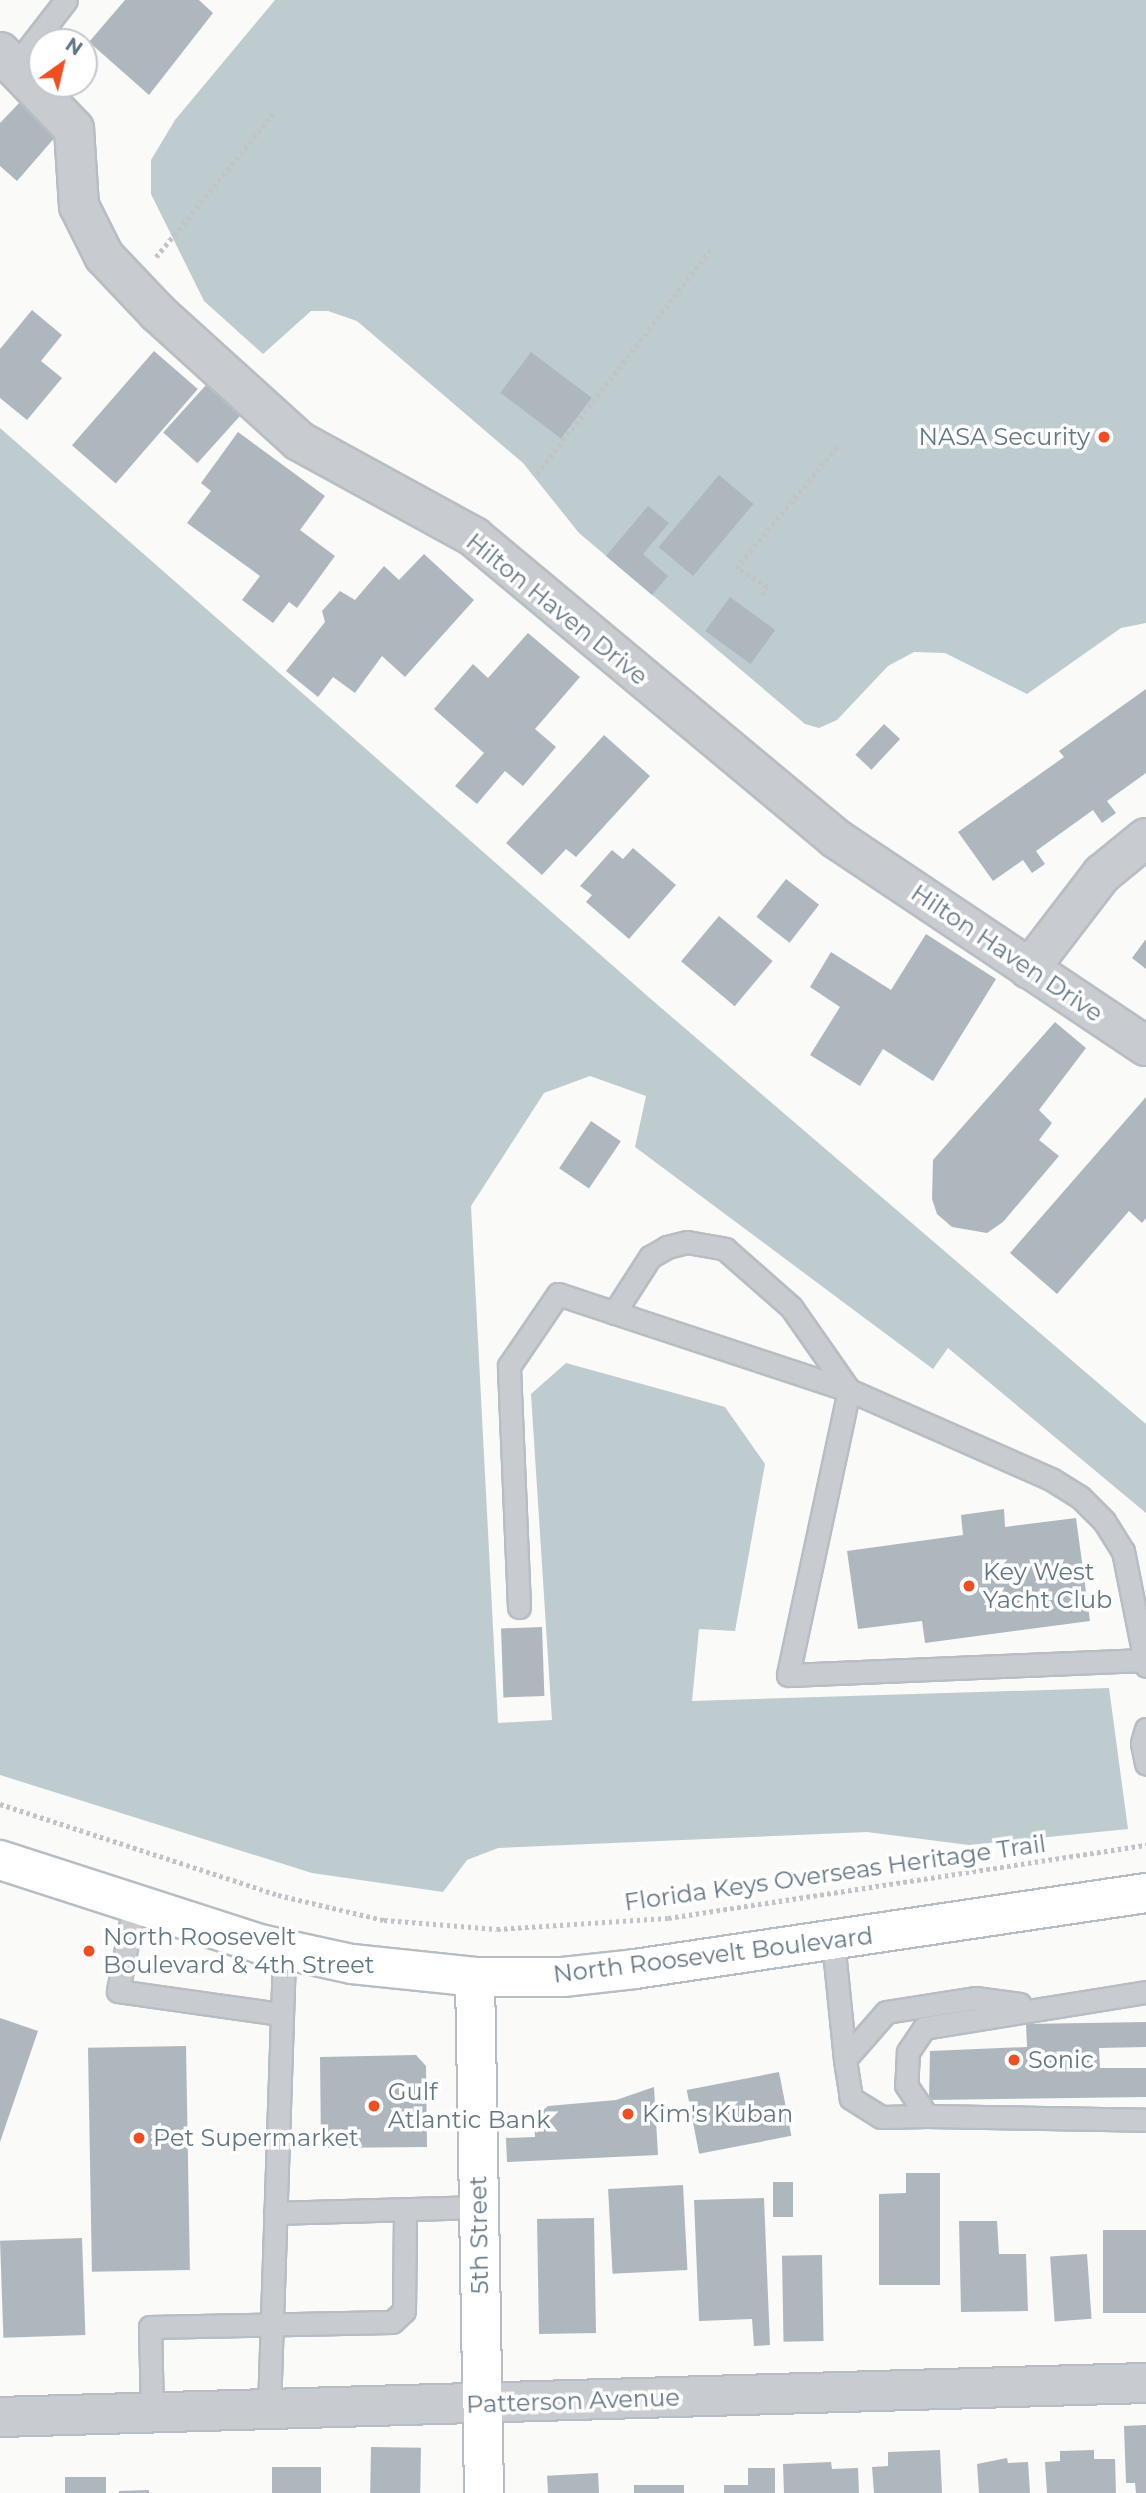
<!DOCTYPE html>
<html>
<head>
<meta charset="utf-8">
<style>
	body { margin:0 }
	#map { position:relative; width:1146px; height:2493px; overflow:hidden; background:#fafaf8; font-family:Montserrat,sans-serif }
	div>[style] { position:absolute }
	.water>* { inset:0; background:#becbcf }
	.building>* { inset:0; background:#aeb7bd; transform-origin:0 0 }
	.path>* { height:4.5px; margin-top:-2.25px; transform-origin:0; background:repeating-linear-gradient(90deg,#c1c4c6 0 3.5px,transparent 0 7px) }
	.roads { filter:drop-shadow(2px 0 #b7bec3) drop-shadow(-2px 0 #b7bec3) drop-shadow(0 2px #b7bec3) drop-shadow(0 -2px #b7bec3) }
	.lane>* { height:21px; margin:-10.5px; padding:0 10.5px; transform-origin:10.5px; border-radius:10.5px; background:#c8ccd0 }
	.street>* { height:38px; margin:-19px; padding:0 19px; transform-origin:19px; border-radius:19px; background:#c8ccd0 }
	.secondary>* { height:38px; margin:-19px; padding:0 19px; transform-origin:19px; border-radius:19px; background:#fff }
	.primary>* { height:38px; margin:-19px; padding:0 19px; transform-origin:19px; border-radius:19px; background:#fff }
	.dots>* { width:19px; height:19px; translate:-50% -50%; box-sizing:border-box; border:4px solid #fff; border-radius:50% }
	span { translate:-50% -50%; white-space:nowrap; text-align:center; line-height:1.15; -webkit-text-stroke:7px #fff; paint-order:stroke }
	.poi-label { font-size:24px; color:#637785 }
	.right { translate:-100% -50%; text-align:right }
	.left { translate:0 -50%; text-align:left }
	.street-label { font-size:24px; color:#637785 }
	.north { position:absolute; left:28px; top:28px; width:70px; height:70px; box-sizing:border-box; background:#fff; border:2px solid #c1c9ce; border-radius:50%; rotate:34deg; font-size:19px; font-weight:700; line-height:28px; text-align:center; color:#637785 }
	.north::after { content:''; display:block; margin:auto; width:24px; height:32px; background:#f04d21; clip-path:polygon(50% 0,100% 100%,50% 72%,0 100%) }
</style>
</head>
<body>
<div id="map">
	<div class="water">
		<div style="clip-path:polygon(275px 0,1146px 0,1146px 623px,1121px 628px,1027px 694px,945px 653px,914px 652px,888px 666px,837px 720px,819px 728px,805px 724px,579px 533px,523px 463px,357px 321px,328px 311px,311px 311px,263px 354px,204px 301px,151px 194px,151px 160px,175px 120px)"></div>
		<div style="clip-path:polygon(0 428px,652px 1000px,1146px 1424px,1146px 1513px,948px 1348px,933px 1369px,635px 1147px,646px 1096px,590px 1076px,544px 1093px,471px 1206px,498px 1723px,552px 1720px,531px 1394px,566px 1363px,725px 1407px,765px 1464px,735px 1631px,699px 1629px,692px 1701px,1109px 1688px,1128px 1829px,969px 1845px,867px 1832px,498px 1848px,467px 1860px,443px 1892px,312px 1873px,0 1775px)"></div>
	</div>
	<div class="building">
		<div style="clip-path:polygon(125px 0,199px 0,213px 13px,149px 95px,89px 42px)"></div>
		<div style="clip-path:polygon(21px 101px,57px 135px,17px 181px,0 166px,0 123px)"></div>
		<div style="clip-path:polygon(32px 310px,62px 335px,41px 361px,62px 378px,27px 420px,0 398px,0 349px)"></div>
		<div style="left:154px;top:351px;width:58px;height:125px;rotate:41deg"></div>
		<div style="left:531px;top:352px;width:76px;height:51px;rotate:37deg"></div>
		<div style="left:206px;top:385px;width:46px;height:64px;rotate:42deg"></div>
		<div style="clip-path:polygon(238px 432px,325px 496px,300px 530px,335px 556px,297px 608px,289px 602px,273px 623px,242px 600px,260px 576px,187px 523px,211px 491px,201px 483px)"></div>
		<div style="left:719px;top:475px;width:45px;height:94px;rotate:40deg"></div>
		<div style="clip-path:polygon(648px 506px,669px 523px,643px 554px,668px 576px,652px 595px,606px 556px)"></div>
		<div style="clip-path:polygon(424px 554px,474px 600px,405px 677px,382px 656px,355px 693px,333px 677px,318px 697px,286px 671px,325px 622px,322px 611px,340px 591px,355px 600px,384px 566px,399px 580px)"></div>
		<div style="left:730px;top:597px;width:56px;height:42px;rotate:36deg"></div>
		<div style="clip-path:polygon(528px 633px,580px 677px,535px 729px,556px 747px,523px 786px,505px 771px,477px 804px,455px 786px,484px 753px,434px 709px,473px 664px,488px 678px)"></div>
		<div style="clip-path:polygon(1146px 689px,1146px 773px,1107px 801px,1116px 813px,1102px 823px,1093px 810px,1036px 851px,1045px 864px,1032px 873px,1023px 860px,993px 881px,958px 832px,1064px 757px,1059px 751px)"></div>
		<div style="left:884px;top:724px;width:22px;height:42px;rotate:43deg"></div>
		<div style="clip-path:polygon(604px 735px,650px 776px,576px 857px,566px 849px,542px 875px,506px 843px)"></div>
		<div style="clip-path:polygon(633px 848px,676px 885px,629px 939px,586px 902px,592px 895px,580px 886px,612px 850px,623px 859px)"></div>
		<div style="left:786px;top:879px;width:42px;height:48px;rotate:38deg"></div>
		<div style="left:719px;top:916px;width:70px;height:59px;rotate:40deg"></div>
		<div style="clip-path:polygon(926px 934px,996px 979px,933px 1081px,883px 1049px,860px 1086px,810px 1055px,840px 1007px,810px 987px,831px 952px,891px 990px)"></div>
		<div style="clip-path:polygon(1146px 939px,1146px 969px,1132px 958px)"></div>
		<div style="clip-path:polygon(1055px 1022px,1086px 1048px,1039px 1110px,1052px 1123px,1039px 1140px,1059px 1156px,1003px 1222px,987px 1233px,952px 1227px,937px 1214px,932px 1199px,933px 1160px)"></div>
		<div style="clip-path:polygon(1146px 1097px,1146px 1218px,1142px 1223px,1129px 1211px,1057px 1294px,1010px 1253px)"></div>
		<div style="left:591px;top:1121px;width:36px;height:57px;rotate:34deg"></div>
		<div style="clip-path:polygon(1004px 1509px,1005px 1527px,1076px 1518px,1090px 1621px,925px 1643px,922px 1621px,858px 1629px,847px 1551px,963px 1535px,961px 1515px)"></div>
		<div style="left:542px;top:1627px;width:69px;height:41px;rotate:88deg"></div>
		<div style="clip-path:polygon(0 2018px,38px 2031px,0 2142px)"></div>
		<div style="clip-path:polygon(1146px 2022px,1146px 2047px,1099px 2048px,1100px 2068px,1146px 2068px,1146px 2097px,929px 2100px,930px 2051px,1027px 2047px,1026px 2024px)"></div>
		<div style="left:186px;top:2046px;width:224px;height:98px;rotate:89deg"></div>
		<div style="clip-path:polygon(416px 2055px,426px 2066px,427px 2147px,321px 2148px,320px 2057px)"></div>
		<div style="left:779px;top:2072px;width:65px;height:94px;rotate:79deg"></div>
		<div style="clip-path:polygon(654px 2087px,658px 2155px,507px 2162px,506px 2138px,535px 2137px,534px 2118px,548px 2106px,616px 2100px)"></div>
		<div style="clip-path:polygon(906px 2173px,940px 2173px,940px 2285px,879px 2285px,879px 2194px,906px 2193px)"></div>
		<div style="left:773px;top:2182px;width:20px;height:35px"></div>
		<div style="left:683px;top:2185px;width:85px;height:75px;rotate:87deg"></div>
		<div style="clip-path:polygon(764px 2198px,770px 2345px,754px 2346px,752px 2319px,699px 2321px,694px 2200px)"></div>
		<div style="left:594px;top:2218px;width:115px;height:57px;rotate:89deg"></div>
		<div style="clip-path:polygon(959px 2221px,997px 2221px,999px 2254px,1026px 2254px,1028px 2311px,961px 2312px)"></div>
		<div style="left:1146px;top:2230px;width:83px;height:43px;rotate:90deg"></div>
		<div style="left:82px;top:2238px;width:97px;height:82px;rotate:88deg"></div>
		<div style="left:1087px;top:2254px;width:65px;height:37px;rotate:86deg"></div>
		<div style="left:822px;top:2255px;width:86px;height:40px;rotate:89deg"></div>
		<div style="clip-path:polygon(1146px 2425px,1146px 2493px,1136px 2493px,1135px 2483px,1126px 2483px,1124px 2426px)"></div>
		<div style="left:371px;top:2447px;width:50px;height:46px;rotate:1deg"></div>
		<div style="clip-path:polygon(940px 2450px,942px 2493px,874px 2493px,872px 2467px,888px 2466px,888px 2452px)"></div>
		<div style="clip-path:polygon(1094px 2450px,1094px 2459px,1115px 2459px,1116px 2493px,1047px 2493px,1045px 2462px,1060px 2461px,1060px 2451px)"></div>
		<div style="clip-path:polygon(1007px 2458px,1008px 2463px,1028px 2462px,1030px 2493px,979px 2493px,977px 2464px)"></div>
		<div style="clip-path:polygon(831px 2462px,832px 2469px,858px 2468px,859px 2493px,784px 2493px,783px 2464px)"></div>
		<div style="left:321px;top:2467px;width:26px;height:49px;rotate:90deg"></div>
		<div style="clip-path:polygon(748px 2468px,775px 2468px,775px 2493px,724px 2493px,724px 2485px,748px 2485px)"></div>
		<div style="left:598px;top:2473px;width:20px;height:51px;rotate:87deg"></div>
		<div style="left:65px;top:2477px;width:41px;height:16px"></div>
		<div style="left:684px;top:2485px;width:8px;height:50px;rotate:90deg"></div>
		<div style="clip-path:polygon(149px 2490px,149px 2493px,119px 2493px,119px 2491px)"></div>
	</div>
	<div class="path">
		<div style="left:156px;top:257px;width:185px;rotate:-50.7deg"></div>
		<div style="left:537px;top:474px;width:283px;rotate:-52.3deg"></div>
		<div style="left:762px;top:595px;width:9px;rotate:-58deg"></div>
		<div style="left:767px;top:587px;width:36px;rotate:-148deg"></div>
		<div style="left:736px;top:568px;width:158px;rotate:-50.1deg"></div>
		<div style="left:0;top:1804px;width:293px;rotate:18.1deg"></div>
		<div style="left:278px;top:1895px;width:109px;rotate:13.3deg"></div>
		<div style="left:384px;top:1920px;width:113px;rotate:4.6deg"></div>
		<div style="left:497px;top:1929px;width:171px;rotate:-3.7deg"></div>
		<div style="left:668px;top:1918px;width:484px;rotate:-8.7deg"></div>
	</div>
	<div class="roads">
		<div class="lane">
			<div style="left:15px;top:66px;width:83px;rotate:-52.3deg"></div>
			<div style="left:614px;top:1313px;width:67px;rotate:-57.3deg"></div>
			<div style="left:650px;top:1257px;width:20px;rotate:-30deg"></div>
			<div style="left:667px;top:1247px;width:21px;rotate:-14deg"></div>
			<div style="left:687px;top:1242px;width:39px;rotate:10deg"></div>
			<div style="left:725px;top:1249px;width:88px;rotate:41.3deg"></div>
			<div style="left:791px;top:1307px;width:101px;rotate:55.1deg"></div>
			<div style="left:849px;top:1390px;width:291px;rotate:102.1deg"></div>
			<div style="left:788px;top:1675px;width:357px;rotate:-2.4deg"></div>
			<div style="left:519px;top:1607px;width:241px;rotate:-92.4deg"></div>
			<div style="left:509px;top:1366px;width:87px;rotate:-55.8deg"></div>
			<div style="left:558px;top:1294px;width:306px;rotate:18.3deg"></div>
			<div style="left:849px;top:1390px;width:221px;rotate:23.8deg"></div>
			<div style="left:1051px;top:1479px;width:34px;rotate:32deg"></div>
			<div style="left:1080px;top:1497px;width:34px;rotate:45deg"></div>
			<div style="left:1104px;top:1521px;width:36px;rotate:58deg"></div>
			<div style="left:1123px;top:1551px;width:117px;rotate:78.7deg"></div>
			<div style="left:1146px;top:1729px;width:15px;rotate:106deg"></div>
			<div style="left:1142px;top:1743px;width:21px;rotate:79deg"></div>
			<div style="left:134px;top:1905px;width:87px;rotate:100.5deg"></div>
			<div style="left:118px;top:1991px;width:163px;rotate:8.1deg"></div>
			<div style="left:833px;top:1941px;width:119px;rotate:84.2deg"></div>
			<div style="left:1146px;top:1992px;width:225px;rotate:170.8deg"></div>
			<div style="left:924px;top:2028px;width:29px;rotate:124deg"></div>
			<div style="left:908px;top:2052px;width:33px;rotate:93deg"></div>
			<div style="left:906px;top:2085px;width:37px;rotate:56deg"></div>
			<div style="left:927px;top:2116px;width:219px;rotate:1deg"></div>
			<div style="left:927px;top:2116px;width:46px;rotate:178.8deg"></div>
			<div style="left:881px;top:2117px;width:36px;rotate:-148deg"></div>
			<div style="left:851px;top:2098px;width:39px;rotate:-99deg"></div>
			<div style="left:845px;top:2059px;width:62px;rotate:-48.9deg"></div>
			<div style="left:886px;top:2012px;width:90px;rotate:-8.9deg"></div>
			<div style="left:975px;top:1998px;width:45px;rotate:7.6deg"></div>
			<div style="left:275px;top:2213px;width:204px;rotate:-1.7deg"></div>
			<div style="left:269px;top:2409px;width:460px;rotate:-88.1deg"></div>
			<div style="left:152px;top:2413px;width:86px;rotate:-91.3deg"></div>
			<div style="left:150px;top:2327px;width:242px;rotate:-1.2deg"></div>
			<div style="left:392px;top:2322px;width:16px;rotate:-43deg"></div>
			<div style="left:404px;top:2311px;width:102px;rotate:-89.4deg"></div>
		</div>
		<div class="street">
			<div style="left:0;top:52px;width:107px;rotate:46.1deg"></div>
			<div style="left:74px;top:129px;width:77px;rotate:86.3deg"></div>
			<div style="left:79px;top:206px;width:56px;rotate:63.4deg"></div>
			<div style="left:104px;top:256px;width:79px;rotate:46.5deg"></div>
			<div style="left:158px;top:313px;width:190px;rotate:42.2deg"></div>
			<div style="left:299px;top:441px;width:200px;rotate:28.7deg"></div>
			<div style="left:474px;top:537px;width:470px;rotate:39.8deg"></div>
			<div style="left:835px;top:838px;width:374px;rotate:33.8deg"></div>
			<div style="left:1029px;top:969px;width:120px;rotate:-52.5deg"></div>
			<div style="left:1102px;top:874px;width:57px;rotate:-39.3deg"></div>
			<div style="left:0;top:2417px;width:1147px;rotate:-1.7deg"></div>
		</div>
		<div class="secondary">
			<div style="left:475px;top:1977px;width:516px;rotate:89deg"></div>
		</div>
		<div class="primary">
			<div style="left:0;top:1860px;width:273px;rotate:17.9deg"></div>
			<div style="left:260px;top:1944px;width:94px;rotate:12.3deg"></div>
			<div style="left:352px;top:1964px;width:124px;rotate:6deg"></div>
			<div style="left:475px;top:1977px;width:88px"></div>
			<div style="left:563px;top:1977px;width:72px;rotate:-6.3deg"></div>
			<div style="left:635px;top:1969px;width:517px;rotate:-8.46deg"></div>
		</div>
	</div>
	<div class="dots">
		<div style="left:1104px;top:437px;background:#f04d21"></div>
		<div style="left:969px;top:1586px;background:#f04d21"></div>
		<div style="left:89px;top:1951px;background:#f04d21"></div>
		<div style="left:1014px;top:2060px;background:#f04d21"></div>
		<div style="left:374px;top:2106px;background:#f04d21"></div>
		<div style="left:628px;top:2114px;background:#f04d21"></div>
		<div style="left:139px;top:2138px;background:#f04d21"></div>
	</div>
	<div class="poi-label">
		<span class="right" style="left:1090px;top:437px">NASA Security</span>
		<span class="left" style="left:983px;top:1586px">Key West<br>Yacht Club</span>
		<span class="left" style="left:103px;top:1951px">North Roosevelt<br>Boulevard &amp; 4th Street</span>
		<span class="left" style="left:1028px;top:2060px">Sonic</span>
		<span class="left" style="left:388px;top:2106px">Gulf<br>Atlantic Bank</span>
		<span class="left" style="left:642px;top:2114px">Kim's Kuban</span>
		<span class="left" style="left:153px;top:2138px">Pet Supermarket</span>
	</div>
	<div class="street-label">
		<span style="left:557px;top:609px;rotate:39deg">Hilton Haven Drive</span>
		<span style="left:1007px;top:953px;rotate:34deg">Hilton Haven Drive</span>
		<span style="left:835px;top:1873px;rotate:-8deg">Florida Keys Overseas Heritage Trail</span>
		<span style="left:713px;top:1955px;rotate:-7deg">North Roosevelt Boulevard</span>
		<span style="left:479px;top:2235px;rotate:-91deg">5th Street</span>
		<span style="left:573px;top:2401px;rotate:-2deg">Patterson Avenue</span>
	</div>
	<div class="north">N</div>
</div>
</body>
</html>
